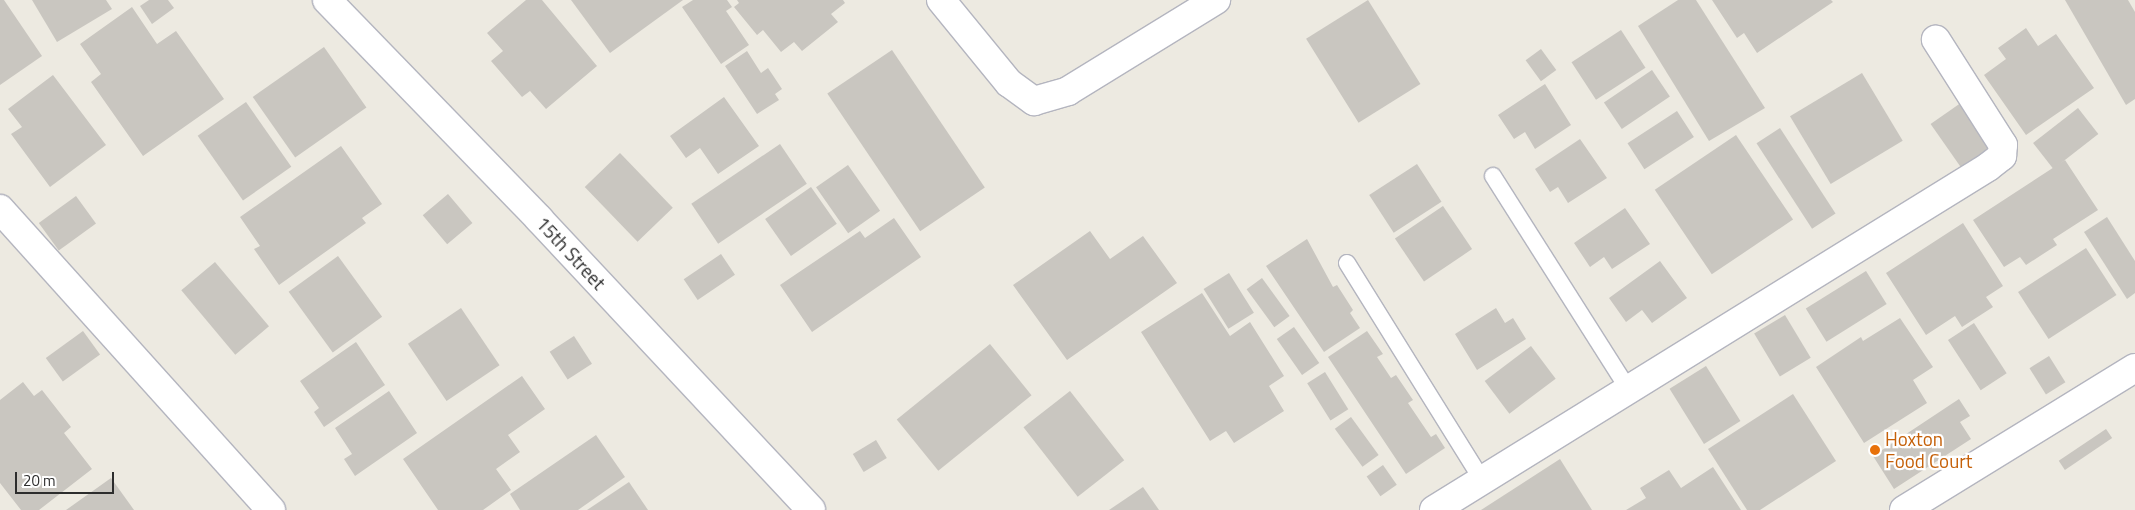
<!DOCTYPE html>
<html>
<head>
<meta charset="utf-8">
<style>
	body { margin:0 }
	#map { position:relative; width:2135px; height:510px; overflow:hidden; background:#edeae1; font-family:"Titillium Web",sans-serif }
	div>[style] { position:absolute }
	.building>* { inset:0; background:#c9c6c0; transform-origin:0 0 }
	.roads { filter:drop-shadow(1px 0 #b4b5bf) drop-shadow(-1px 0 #b4b5bf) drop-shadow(0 1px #b4b5bf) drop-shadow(0 -1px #b4b5bf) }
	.lane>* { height:16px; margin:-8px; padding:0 8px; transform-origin:8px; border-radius:8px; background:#fff }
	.street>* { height:28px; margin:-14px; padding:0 14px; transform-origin:14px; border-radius:14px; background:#fff }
	.dots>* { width:14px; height:14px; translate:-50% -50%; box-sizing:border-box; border:2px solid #fff; border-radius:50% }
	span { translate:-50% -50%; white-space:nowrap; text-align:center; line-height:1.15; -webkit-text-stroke:4.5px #fff; paint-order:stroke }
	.street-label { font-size:19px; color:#2d2d2d }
	.food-label { font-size:19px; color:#c56008 }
	.left { translate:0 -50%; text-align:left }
	.scale { position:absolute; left:15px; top:472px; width:99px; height:22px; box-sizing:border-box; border:2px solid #2d2d2d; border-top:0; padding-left:6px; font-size:15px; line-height:18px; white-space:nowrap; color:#2d2d2d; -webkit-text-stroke:4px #fff; paint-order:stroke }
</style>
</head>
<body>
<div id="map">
	<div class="building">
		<div style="clip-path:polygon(0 0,4px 0,42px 56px,0 85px)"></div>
		<div style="clip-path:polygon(32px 0,106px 0,112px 9px,57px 42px)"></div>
		<div style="clip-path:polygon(149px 0,168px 0,174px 8px,152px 24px,140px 6px)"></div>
		<div style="clip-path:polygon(526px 0,542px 0,597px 66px,546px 109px,530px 91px,522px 97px,491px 61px,503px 51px,487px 33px)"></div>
		<div style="clip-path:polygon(571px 0,683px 0,610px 53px)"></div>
		<div style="clip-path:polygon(693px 0,727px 0,732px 7px,726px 11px,749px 45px,721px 64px,682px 7px)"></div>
		<div style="clip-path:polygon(737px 0,843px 0,845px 3px,831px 14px,838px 22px,802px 51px,794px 42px,781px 52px,763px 30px,757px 35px,734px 7px,739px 3px)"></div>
		<div style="left:1368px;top:0;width:99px;height:73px;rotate:58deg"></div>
		<div style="clip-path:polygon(1678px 0,1696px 0,1765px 108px,1709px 141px,1638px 26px)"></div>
		<div style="clip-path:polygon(1712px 0,1831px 0,1833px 2px,1757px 53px,1744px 33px,1737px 38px)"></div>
		<div style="clip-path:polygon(2065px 0,2128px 0,2135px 12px,2135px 99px,2126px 105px)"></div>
		<div style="clip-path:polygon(132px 7px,157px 44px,176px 31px,224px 99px,143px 156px,91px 82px,101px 74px,80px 44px)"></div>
		<div style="clip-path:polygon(2026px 28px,2038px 46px,2056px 34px,2094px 88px,2026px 135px,1984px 75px,2006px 59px,1998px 48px)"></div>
		<div style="left:1621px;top:30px;width:45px;height:59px;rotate:57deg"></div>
		<div style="left:324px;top:47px;width:74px;height:87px;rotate:55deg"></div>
		<div style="left:1541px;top:49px;width:26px;height:19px;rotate:54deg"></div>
		<div style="left:892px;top:50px;width:166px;height:78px;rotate:56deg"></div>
		<div style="clip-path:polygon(747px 51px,761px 73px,768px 68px,782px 89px,775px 94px,779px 100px,757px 114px,725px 66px)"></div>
		<div style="left:1652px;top:70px;width:32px;height:58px;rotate:56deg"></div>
		<div style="left:1862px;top:73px;width:79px;height:84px;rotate:59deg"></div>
		<div style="clip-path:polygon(53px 75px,106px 145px,50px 187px,11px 134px,22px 127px,8px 109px)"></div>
		<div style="clip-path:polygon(1545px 84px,1571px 125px,1535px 149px,1525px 132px,1514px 139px,1498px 115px)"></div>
		<div style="clip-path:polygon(724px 97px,759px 146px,718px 174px,700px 148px,686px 158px,670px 136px)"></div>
		<div style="left:1965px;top:100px;width:58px;height:42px;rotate:55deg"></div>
		<div style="left:246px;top:102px;width:79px;height:59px;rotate:55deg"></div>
		<div style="left:2078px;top:108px;width:33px;height:57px;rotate:52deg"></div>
		<div style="left:1677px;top:111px;width:31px;height:59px;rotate:57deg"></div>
		<div style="left:1780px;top:128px;width:102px;height:28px;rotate:57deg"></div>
		<div style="left:1736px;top:135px;width:102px;height:98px;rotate:56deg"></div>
		<div style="clip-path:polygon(1580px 139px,1607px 178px,1568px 203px,1558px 187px,1550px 192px,1535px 169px)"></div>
		<div style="left:780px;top:144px;width:48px;height:107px;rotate:56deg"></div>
		<div style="clip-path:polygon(341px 146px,382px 204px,362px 218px,366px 223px,279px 285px,254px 249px,260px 246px,240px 217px)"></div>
		<div style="left:620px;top:153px;width:76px;height:49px;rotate:46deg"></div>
		<div style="clip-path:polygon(2065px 160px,2098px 210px,2053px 239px,2057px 245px,2026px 265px,2020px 257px,2004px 267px,1973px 220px)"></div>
		<div style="left:1417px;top:164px;width:45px;height:57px;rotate:57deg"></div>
		<div style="left:848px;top:165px;width:56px;height:39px;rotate:55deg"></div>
		<div style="left:811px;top:187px;width:45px;height:56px;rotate:55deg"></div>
		<div style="left:448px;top:194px;width:38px;height:33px;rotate:50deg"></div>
		<div style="left:76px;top:196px;width:34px;height:46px;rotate:54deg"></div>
		<div style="left:1443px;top:206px;width:52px;height:58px;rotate:56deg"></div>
		<div style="clip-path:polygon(1625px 208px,1650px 244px,1612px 269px,1604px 257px,1590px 267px,1574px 243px)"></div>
		<div style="clip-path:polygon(2107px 217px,2135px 261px,2135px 293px,2127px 299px,2084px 232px)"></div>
		<div style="clip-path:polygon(894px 218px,921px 257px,812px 332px,780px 285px,860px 231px,865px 238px)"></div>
		<div style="clip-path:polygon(1963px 223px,2003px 286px,1986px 297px,1993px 307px,1962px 327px,1955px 316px,1926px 335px,1886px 273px)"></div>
		<div style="clip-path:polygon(1090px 231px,1110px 259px,1143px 236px,1177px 283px,1067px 360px,1013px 285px)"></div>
		<div style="clip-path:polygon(1307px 239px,1333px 287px,1337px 285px,1353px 310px,1350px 313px,1360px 328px,1324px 352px,1266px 266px)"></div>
		<div style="left:2086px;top:248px;width:56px;height:81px;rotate:57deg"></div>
		<div style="left:721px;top:254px;width:25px;height:45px;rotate:56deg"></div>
		<div style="left:338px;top:256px;width:75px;height:61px;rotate:54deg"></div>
		<div style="clip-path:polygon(1660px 261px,1687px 298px,1652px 323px,1642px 310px,1626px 322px,1609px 298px)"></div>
		<div style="left:215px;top:262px;width:84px;height:44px;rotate:50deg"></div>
		<div style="left:1866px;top:271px;width:39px;height:71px;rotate:58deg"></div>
		<div style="left:1229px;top:273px;width:47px;height:30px;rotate:58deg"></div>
		<div style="left:1262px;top:278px;width:47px;height:19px;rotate:54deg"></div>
		<div style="clip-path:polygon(1202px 293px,1230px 336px,1250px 322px,1284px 376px,1269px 386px,1284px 411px,1234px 443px,1226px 431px,1210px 441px,1141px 332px)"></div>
		<div style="left:461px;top:308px;width:69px;height:64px;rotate:56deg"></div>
		<div style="clip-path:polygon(1496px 308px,1505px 323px,1513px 318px,1526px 339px,1477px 370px,1455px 334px)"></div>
		<div style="left:1785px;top:315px;width:50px;height:36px;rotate:59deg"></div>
		<div style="clip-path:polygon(1900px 318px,1933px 367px,1913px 380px,1927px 403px,1864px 443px,1816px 367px,1861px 337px,1863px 341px)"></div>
		<div style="left:1974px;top:323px;width:60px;height:31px;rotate:57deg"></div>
		<div style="left:1294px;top:327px;width:44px;height:21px;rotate:55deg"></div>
		<div style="left:83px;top:331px;width:29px;height:46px;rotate:54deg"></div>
		<div style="clip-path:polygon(1367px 331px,1383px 354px,1377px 357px,1391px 378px,1396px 375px,1413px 400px,1408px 403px,1431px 437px,1436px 434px,1445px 448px,1406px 474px,1328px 357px)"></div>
		<div style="left:574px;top:336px;width:33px;height:29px;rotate:57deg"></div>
		<div style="clip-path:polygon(356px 342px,385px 385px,324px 427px,314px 412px,319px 408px,300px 381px)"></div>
		<div style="left:990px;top:344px;width:66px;height:120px;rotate:51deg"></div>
		<div style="left:1531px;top:346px;width:41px;height:58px;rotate:53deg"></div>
		<div style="left:2049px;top:356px;width:31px;height:23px;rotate:58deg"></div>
		<div style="left:1706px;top:366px;width:65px;height:43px;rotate:58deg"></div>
		<div style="left:1325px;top:372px;width:44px;height:21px;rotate:58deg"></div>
		<div style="clip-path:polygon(522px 376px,545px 409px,508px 435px,520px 452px,496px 469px,511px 490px,483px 510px,438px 510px,403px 459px)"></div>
		<div style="clip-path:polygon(23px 382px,34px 396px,42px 390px,71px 427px,64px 433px,92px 469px,39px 510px,21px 510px,0 483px,0 400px)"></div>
		<div style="clip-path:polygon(389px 391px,417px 433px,355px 476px,344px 459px,352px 454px,335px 428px)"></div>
		<div style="left:1070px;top:391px;width:88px;height:59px;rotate:52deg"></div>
		<div style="clip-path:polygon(1793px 394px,1836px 461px,1760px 510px,1747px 510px,1708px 449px)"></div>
		<div style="clip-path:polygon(1959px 399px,1970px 416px,1960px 422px,1971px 439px,1894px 489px,1873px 456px)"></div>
		<div style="left:1351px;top:417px;width:47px;height:20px;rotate:54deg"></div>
		<div style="left:2106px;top:429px;width:11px;height:57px;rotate:56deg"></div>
		<div style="clip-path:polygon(596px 435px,625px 477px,578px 510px,520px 510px,510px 494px)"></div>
		<div style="left:876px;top:440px;width:21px;height:27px;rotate:59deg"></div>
		<div style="clip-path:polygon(1560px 459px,1592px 510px,1481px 510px)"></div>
		<div style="left:1383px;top:465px;width:24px;height:20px;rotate:55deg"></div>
		<div style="clip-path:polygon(1713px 467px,1741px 510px,1626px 510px,1646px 498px,1640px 488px,1669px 470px,1681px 488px)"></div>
		<div style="clip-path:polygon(111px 478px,134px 510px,66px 510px)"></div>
		<div style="clip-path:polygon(629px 482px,648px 510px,587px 510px)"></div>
		<div style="clip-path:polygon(1143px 487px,1159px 510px,1109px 510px)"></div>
	</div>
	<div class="roads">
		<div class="lane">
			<div style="left:1493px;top:176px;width:254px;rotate:57.6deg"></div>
			<div style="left:1347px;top:263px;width:256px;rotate:58.1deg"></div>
		</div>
		<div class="street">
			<div style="left:327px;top:0;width:305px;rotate:45.9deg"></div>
			<div style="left:539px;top:219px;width:398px;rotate:46.9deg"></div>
			<div style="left:941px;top:0;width:107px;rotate:50.7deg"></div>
			<div style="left:1009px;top:83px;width:31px;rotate:36deg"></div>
			<div style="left:1034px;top:101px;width:35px;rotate:-16deg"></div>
			<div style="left:1068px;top:91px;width:174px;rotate:-31.6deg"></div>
			<div style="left:0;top:209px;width:405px;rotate:48deg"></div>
			<div style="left:1434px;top:510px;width:652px;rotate:-31.76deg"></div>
			<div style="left:1988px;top:167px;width:18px;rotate:-38deg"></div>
			<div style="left:2002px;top:156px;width:11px;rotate:-85deg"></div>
			<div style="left:2003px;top:145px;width:125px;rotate:-122.5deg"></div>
			<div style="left:1904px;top:510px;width:271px;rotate:-31.6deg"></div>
		</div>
	</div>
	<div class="dots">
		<div style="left:1875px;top:450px;background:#e8710a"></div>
	</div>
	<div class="street-label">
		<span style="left:571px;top:253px;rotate:47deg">15th Street</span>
	</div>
	<div class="food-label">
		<span class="left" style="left:1885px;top:450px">Hoxton<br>Food Court</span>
	</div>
	<div class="scale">20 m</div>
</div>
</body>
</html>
